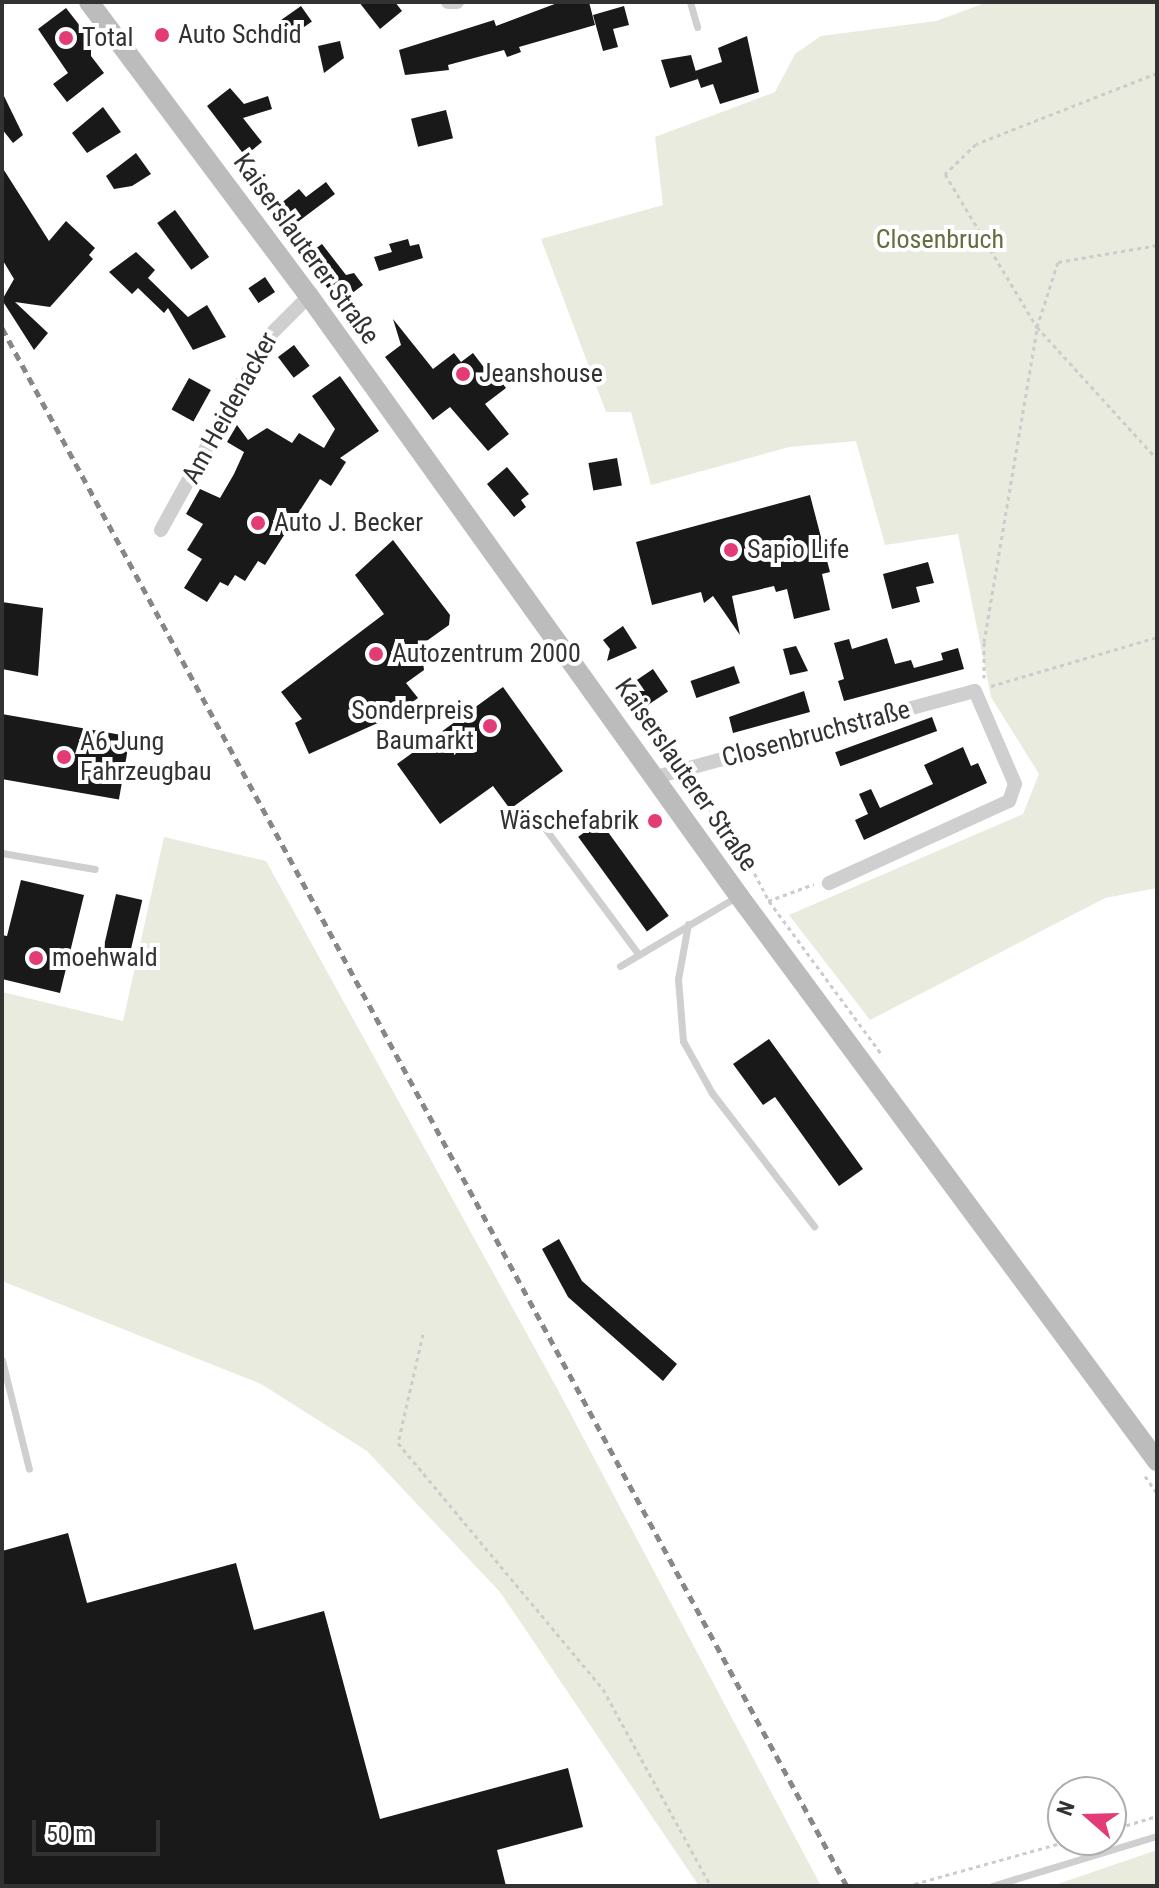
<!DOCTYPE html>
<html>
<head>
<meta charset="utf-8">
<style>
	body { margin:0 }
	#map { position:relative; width:1159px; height:1888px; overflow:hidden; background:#fff; font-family:"Roboto Condensed",sans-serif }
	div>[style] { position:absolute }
	.green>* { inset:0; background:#e9ebde }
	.building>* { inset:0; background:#191919; transform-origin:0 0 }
	.path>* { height:3px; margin-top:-1.5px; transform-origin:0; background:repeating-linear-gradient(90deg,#ccc 0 4px,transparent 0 8px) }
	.service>* { height:7px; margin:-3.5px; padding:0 3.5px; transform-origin:3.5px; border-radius:3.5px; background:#cfcfcf }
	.minor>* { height:14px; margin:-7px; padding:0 7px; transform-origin:7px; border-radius:7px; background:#cfcfcf }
	.secondary>* { height:20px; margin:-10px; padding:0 10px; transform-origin:10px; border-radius:10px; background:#bcbcbc }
	.rail>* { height:5px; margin-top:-2.5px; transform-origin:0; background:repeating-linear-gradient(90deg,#878787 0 8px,transparent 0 14px) }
	.dots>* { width:22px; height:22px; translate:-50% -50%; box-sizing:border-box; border:4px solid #fff; border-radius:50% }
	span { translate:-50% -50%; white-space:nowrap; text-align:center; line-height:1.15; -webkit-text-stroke:8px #fff; paint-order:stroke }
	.poi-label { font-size:26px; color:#323232 }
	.left { translate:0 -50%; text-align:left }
	.right { translate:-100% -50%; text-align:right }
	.park-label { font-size:26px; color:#636f3f }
	.street-label { font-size:26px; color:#323232 }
	.frame { position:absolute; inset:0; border:4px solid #323232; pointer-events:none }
	.north { position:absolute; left:1047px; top:1776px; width:80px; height:80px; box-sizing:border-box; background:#fff; border:2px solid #adadad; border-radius:50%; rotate:290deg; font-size:22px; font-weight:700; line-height:32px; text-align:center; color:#323232 }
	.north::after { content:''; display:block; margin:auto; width:28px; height:36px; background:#e33b76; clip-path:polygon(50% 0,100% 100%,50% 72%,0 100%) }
	.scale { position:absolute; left:32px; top:1820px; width:128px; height:36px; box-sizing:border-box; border:4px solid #323232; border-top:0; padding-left:10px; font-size:24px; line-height:28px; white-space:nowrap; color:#323232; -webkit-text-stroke:6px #fff; paint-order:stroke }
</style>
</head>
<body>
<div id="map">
	<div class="green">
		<div style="clip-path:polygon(988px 2px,1157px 2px,1157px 888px,1105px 898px,870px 1020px,789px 915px,1023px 814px,1039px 774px,991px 697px,958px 534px,885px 545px,856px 441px,789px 447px,651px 485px,631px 412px,606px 412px,541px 239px,663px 205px,655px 137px,775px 92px,795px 54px,821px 36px,936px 21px)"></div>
		<div style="clip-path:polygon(164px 837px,266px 861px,559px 1392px,821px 1886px,699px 1886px,500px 1592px,367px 1451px,261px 1384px,2px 1281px,2px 992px,123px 1021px)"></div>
		<div style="clip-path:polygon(1157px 1850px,1157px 1886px,1052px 1886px)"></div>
	</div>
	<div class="building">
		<div style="clip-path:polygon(359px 2px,395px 2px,402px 11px,380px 29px)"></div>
		<div style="clip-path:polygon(560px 2px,589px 2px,595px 25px,519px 47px,521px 52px,507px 57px,504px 50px,448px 65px,449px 70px,405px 75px,399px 50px,494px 20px,496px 26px)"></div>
		<div style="left:301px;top:6px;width:19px;height:26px;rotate:55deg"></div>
		<div style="clip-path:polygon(624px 6px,629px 25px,613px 29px,618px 47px,603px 51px,593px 15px)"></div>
		<div style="clip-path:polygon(66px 8px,91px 40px,91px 56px,104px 73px,67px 102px,53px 84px,68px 73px,38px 29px)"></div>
		<div style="clip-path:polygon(747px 36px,759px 92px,720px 104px,713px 84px,701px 88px,695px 71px,722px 62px,718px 48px)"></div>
		<div style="clip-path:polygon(340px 41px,344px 58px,324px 73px,318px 46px)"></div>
		<div style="clip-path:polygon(691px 55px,698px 79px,670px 88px,661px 60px)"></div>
		<div style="clip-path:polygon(230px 88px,244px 104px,268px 96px,272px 109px,243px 118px,262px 142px,245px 156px,207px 106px)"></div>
		<div style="clip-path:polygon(2px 92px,23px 135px,13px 143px,2px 129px)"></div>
		<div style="clip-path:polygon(103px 107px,121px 132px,87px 153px,72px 133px)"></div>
		<div style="left:446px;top:110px;width:29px;height:36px;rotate:76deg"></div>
		<div style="clip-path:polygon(136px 153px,151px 174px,132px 186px,114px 189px,106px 176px)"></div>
		<div style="clip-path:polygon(2px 167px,49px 241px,66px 221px,95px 248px,89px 255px,93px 259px,50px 307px,15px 302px,48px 333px,34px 350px,2px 300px,14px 279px,2px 259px)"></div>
		<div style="clip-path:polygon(326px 182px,335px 194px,295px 224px,280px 204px,299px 189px,306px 197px)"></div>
		<div style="left:175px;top:210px;width:58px;height:22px;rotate:54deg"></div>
		<div style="clip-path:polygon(408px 239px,410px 246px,419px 244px,423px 258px,379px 271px,374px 257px,392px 252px,389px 244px)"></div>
		<div style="clip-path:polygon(322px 244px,346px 275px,354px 273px,363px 285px,339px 303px,304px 257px)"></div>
		<div style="clip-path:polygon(136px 252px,155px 270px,148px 278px,188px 317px,207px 305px,226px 337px,193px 350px,168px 308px,164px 313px,138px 288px,132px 294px,109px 272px)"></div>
		<div style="left:265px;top:277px;width:18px;height:20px;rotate:56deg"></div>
		<div style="clip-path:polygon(393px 319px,433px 369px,454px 353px,461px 362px,473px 353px,492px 378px,496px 375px,506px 388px,485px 404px,509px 434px,488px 451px,450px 407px,433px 420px,385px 357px,401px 345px)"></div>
		<div style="left:294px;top:345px;width:26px;height:20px;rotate:53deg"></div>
		<div style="clip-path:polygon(340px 376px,379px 431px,340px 458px,346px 462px,331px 486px,320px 479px,265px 565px,258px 561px,245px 581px,235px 575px,228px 586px,220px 582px,207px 602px,184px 588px,202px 559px,187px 550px,203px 524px,186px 514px,200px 489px,220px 498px,234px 474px,244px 452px,227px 442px,237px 425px,248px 440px,267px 428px,292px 443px,299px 433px,324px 448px,335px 429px,312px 396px)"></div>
		<div style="left:189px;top:378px;width:25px;height:36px;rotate:29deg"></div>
		<div style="left:617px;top:458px;width:28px;height:29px;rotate:80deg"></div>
		<div style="clip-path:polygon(507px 467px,529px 494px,521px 500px,526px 507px,514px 517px,487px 484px)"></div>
		<div style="clip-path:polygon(810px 495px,830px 572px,822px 574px,830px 610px,794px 619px,787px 589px,776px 592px,774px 586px,732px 596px,740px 635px,713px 596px,704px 603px,701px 592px,652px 605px,636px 542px)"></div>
		<div style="clip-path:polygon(393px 540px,450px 615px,449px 625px,421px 645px,424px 670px,406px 683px,418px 698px,391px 717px,309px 754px,295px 723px,302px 719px,281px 692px,384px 614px,355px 575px)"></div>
		<div style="clip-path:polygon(928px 562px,934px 583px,916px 587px,920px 602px,892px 609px,883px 574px)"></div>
		<div style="clip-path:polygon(2px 602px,43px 608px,38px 676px,2px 669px)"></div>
		<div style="clip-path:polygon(623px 626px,637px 648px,607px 661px,610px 649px,603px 640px)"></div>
		<div style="clip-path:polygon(887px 638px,895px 664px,911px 660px,914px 668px,943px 660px,941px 653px,958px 648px,964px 669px,844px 701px,838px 681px,844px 679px,834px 643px,849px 639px,852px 649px)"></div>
		<div style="clip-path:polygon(796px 646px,808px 671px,790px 675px,783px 649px)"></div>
		<div style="left:734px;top:666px;width:18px;height:46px;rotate:71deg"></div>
		<div style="left:653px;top:669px;width:27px;height:24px;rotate:56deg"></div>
		<div style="clip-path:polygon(503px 687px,563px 771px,510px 809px,493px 786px,440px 824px,397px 764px)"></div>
		<div style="clip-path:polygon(804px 691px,810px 712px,733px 733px,729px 717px)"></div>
		<div style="left:2px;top:714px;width:130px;height:64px;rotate:10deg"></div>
		<div style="left:932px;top:717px;width:15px;height:103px;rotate:70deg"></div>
		<div style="clip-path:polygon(963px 747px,971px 766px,978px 763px,987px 783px,864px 840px,855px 820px,868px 814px,859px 794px,871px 789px,880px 808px,933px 784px,924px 765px)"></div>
		<div style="left:600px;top:821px;width:117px;height:27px;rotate:54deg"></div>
		<div style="clip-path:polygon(21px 880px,84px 895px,60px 993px,2px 979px,2px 935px,7px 936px)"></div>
		<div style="left:116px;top:894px;width:27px;height:57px;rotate:13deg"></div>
		<div style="clip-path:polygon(769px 1039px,863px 1169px,839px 1186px,775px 1097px,763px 1105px,733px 1064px)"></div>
		<div style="clip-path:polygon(559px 1239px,582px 1281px,677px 1364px,663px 1381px,568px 1297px,542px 1249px)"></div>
		<div style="clip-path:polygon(68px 1533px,87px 1603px,236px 1563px,254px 1630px,324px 1611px,380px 1819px,568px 1768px,583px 1827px,497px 1850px,506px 1886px,2px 1886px,2px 1551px)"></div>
	</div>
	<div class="path">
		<div style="left:1157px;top:73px;width:194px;rotate:158.6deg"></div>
		<div style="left:976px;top:144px;width:43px;rotate:135.9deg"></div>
		<div style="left:945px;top:174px;width:179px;rotate:59deg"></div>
		<div style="left:1037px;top:327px;width:178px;rotate:47.7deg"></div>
		<div style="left:984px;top:678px;width:36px;rotate:-90deg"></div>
		<div style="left:984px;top:642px;width:319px;rotate:-80.4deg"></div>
		<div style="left:1037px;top:327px;width:68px;rotate:-72.1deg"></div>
		<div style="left:1058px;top:262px;width:100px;rotate:-9.7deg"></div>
		<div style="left:991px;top:686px;width:173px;rotate:-16.4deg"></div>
		<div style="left:687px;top:790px;width:22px;rotate:36deg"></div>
		<div style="left:705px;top:803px;width:70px;rotate:53.1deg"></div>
		<div style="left:747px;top:859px;width:47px;rotate:62.4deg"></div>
		<div style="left:769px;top:901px;width:192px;rotate:53.7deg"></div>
		<div style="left:768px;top:901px;width:49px;rotate:-20.3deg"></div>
		<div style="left:423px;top:1334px;width:112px;rotate:102.9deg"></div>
		<div style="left:398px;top:1443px;width:320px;rotate:50.2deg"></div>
		<div style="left:603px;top:1689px;width:225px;rotate:61.3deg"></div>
		<div style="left:1145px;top:1476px;width:21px;rotate:55deg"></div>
		<div style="left:1111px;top:1830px;width:48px;rotate:-16.9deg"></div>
		<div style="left:907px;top:1886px;width:171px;rotate:-15.6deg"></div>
	</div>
	<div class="service">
		<div style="left:690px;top:2px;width:26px;rotate:74deg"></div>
		<div style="left:538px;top:819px;width:169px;rotate:53.4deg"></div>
		<div style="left:2px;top:853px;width:94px;rotate:9.8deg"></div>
		<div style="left:688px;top:924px;width:56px;rotate:100.3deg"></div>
		<div style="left:678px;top:979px;width:62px;rotate:85.4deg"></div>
		<div style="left:683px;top:1041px;width:60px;rotate:60.9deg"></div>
		<div style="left:712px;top:1093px;width:168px;rotate:52.5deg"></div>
		<div style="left:620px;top:966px;width:137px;rotate:-30.7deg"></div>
		<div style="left:2px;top:1360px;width:112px;rotate:76.1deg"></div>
		<div style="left:992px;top:1886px;width:172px;rotate:-16.9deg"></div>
	</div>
	<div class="minor">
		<div style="left:448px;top:2px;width:9px"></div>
		<div style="left:161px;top:530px;width:218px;rotate:-61.2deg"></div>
		<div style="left:266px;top:339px;width:61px;rotate:-45deg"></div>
		<div style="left:656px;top:777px;width:330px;rotate:-15.1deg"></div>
		<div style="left:975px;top:691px;width:101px;rotate:66.7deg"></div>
		<div style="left:1015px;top:784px;width:18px;rotate:109deg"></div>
		<div style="left:1009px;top:801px;width:198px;rotate:155.5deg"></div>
	</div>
	<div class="secondary">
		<div style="left:89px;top:2px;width:367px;rotate:53.2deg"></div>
		<div style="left:309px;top:296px;width:738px;rotate:54.37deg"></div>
		<div style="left:739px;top:896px;width:703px;rotate:53.51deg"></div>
	</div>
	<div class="rail">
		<div style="left:2px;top:328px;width:1772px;rotate:61.53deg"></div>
	</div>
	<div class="dots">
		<div style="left:162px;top:35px;background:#e33b76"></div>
		<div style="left:66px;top:38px;background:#e33b76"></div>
		<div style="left:463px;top:374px;background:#e33b76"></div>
		<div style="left:258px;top:523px;background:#e33b76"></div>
		<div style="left:731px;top:550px;background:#e33b76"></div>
		<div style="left:376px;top:654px;background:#e33b76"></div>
		<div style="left:490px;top:726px;background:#e33b76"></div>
		<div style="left:64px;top:757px;background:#e33b76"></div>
		<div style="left:655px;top:821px;background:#e33b76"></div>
		<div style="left:36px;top:958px;background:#e33b76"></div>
	</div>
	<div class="poi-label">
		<span class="left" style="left:178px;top:35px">Auto Schdid</span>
		<span class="left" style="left:82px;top:38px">Total</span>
		<span class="left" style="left:479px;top:374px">Jeanshouse</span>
		<span class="left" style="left:274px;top:523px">Auto J. Becker</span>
		<span class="left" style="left:747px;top:550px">Sapio Life</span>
		<span class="left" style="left:392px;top:654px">Autozentrum 2000</span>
		<span class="right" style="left:474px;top:726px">Sonderpreis<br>Baumarkt</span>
		<span class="left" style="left:80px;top:757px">A6 Jung<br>Fahrzeugbau</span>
		<span class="right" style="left:639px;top:821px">Wäschefabrik</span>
		<span class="left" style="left:52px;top:958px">moehwald</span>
	</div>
	<div class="park-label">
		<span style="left:940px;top:240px">Closenbruch</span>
	</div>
	<div class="street-label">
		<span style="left:306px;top:249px;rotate:54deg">Kaiserslauterer Straße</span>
		<span style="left:230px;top:408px;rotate:-61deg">Am Heidenacker</span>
		<span style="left:816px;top:734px;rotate:-15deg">Closenbruchstraße</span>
		<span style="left:686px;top:775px;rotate:55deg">Kaiserslauterer Straße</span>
	</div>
	<div class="frame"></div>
	<div class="north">N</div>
	<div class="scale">50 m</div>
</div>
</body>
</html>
